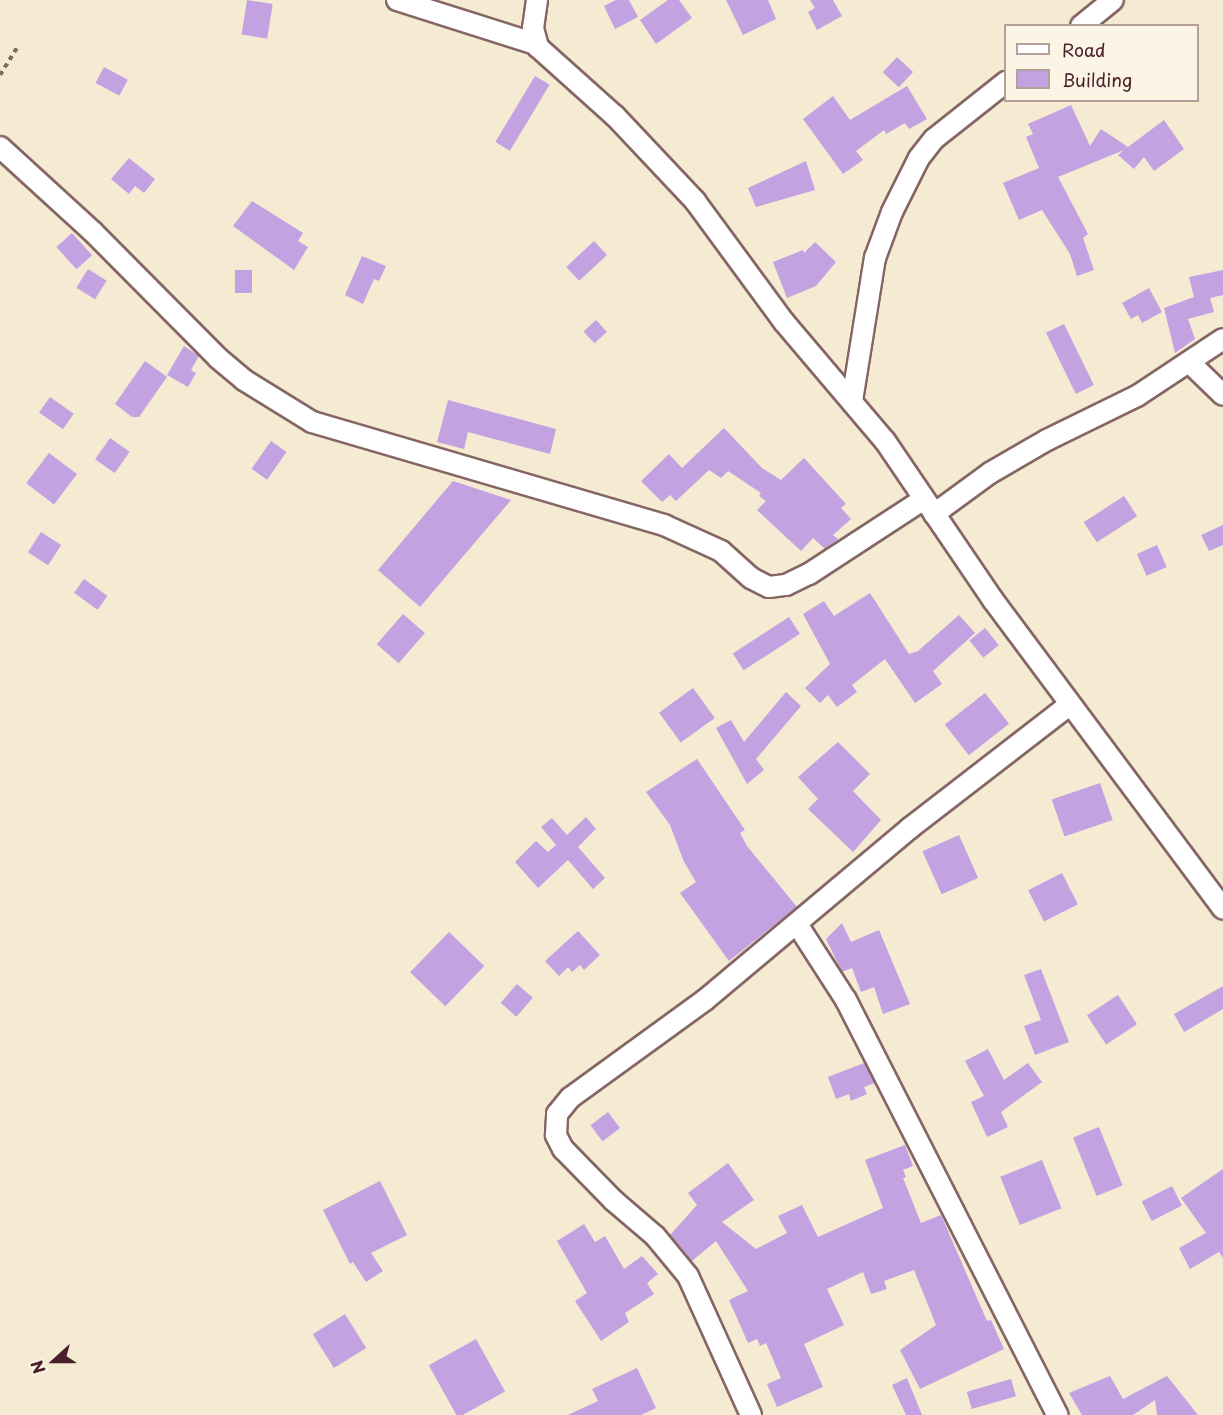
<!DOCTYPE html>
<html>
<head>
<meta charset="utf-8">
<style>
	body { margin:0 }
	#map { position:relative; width:1223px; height:1415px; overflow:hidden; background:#f5ead2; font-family:"Playpen Sans",sans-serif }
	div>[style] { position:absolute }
	.building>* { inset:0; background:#c2a2e0; transform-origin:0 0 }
	.path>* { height:4px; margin-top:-2px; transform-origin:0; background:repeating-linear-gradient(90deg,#866665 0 4.5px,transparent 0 9px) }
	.roads { filter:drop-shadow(2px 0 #866665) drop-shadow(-2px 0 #866665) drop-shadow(0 2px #866665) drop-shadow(0 -2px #866665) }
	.minor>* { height:20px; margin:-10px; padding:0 10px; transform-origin:10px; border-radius:10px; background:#fff }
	span { translate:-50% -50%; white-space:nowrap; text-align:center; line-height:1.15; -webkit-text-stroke:4.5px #fcf5e5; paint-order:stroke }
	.legend { position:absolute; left:1004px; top:24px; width:195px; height:78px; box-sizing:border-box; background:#fcf5e5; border:2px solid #b59f9b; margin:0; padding:8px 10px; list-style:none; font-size:18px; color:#4a1f2b }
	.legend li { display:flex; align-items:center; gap:12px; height:30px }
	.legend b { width:30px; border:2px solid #b59f9b }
	.north { position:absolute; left:24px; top:1331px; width:60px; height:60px; -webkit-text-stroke:4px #fcf5e5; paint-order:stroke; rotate:249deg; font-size:16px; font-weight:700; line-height:24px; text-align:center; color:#4a1f2b }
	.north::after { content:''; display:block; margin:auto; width:21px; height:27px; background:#4a1f2b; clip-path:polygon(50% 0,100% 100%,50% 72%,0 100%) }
</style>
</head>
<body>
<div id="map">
	<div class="building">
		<div style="left:247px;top:0;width:26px;height:35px;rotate:9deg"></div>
		<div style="clip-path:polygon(616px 0,629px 0,638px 17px,615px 29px,604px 6px)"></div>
		<div style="clip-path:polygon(668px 0,679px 0,692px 18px,656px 44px,640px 20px)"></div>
		<div style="clip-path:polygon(726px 0,768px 0,776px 19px,743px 35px)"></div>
		<div style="clip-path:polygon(810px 0,833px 0,842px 16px,817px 30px,808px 12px,815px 8px)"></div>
		<div style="left:897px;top:57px;width:22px;height:21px;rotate:43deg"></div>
		<div style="left:104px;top:67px;width:27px;height:18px;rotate:28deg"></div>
		<div style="left:535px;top:76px;width:17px;height:77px;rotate:31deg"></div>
		<div style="clip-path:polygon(907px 86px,927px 119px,909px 129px,905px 123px,886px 134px,884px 130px,856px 151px,863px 160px,843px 174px,803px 119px,833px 96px,850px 120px)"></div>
		<div style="clip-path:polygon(1071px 105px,1090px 146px,1101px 129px,1128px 147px,1164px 120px,1184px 149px,1154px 171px,1144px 157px,1134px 169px,1118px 155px,1124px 150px,1058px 177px,1088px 234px,1083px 238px,1094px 270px,1077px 276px,1070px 254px,1042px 210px,1019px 220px,1003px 183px,1039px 168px,1026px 137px,1033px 134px,1028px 124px)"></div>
		<div style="clip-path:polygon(129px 158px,155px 179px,144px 193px,135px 186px,129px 194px,111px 179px)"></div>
		<div style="clip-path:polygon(806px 161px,815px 190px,756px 207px,748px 188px)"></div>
		<div style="clip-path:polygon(252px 201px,303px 233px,298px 241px,308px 247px,294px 270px,233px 226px)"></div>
		<div style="left:72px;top:233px;width:30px;height:21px;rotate:48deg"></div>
		<div style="left:594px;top:241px;width:19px;height:38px;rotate:47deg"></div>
		<div style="clip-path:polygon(815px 242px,836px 262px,816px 286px,787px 298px,773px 262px,803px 250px,804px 253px)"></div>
		<div style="clip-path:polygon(362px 256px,386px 266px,379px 281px,374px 279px,363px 304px,345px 295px)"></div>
		<div style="left:88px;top:269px;width:22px;height:22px;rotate:32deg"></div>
		<div style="left:235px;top:270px;width:17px;height:23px"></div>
		<div style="clip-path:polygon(1223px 270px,1223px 295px,1210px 298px,1214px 312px,1188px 319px,1195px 339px,1175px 353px,1164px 308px,1194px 297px,1189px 277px)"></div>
		<div style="clip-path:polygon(1149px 288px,1162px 312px,1142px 323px,1138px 315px,1131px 319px,1122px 303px)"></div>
		<div style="left:596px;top:320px;width:16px;height:17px;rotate:47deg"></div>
		<div style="left:1064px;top:324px;width:68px;height:20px;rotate:64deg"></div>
		<div style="clip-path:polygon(184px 346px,199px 356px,191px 370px,196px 373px,188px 387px,167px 375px)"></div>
		<div style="clip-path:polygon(145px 361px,167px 377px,139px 417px,132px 417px,115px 404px)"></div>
		<div style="left:50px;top:397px;width:29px;height:19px;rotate:35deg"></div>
		<div style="clip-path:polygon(448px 400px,556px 429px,550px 454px,468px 432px,464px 449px,437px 442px)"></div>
		<div style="clip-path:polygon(724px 428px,762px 468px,781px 480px,804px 458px,846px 504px,841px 508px,851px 519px,833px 535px,838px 539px,825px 549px,813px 538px,801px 551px,757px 510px,766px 501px,759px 496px,761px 493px,728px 471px,721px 478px,709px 470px,676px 501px,670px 495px,662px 502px,641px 481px,669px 454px,682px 468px)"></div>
		<div style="left:110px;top:438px;width:24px;height:26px;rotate:35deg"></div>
		<div style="left:271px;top:441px;width:19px;height:34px;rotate:35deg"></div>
		<div style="left:49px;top:453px;width:35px;height:38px;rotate:37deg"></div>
		<div style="clip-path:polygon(453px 481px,511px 500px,420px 607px,378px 570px)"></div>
		<div style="left:1124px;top:496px;width:24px;height:48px;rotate:57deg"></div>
		<div style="clip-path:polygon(1223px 525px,1223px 545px,1209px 551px,1201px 535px)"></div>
		<div style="left:41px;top:532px;width:24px;height:24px;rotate:33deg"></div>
		<div style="left:1157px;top:545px;width:24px;height:22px;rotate:66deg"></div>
		<div style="left:84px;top:579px;width:29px;height:17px;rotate:36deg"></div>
		<div style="clip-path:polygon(870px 593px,909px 654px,918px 651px,959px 615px,975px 633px,933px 671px,942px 684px,915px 703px,885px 659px,852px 685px,857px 692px,837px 707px,828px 695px,820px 703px,805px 688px,830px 664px,803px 614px,824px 601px,834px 616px)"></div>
		<div style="left:403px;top:614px;width:29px;height:40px;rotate:41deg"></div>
		<div style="left:789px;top:617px;width:20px;height:67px;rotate:57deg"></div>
		<div style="left:985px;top:628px;width:22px;height:20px;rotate:51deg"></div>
		<div style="left:693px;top:688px;width:37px;height:42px;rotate:54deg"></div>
		<div style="clip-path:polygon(786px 692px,801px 706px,756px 759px,764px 770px,747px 784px,716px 728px,731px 720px,744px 742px)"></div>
		<div style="left:985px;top:693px;width:39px;height:51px;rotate:52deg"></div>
		<div style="clip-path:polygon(838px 742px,870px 774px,853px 791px,881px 820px,853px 852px,808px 809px,818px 799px,798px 777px)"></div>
		<div style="clip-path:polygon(697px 759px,745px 830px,740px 833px,747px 846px,797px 907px,729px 961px,680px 893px,696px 882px,684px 862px,670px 825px,646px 792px)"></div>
		<div style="left:1100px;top:783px;width:39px;height:51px;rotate:71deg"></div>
		<div style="clip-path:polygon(586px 817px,596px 829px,578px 847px,605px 878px,593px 889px,568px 860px,538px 888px,515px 862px,536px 841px,548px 852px,556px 845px,541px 827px,552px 818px,567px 835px)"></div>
		<div style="left:959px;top:835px;width:47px;height:40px;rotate:66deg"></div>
		<div style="left:1062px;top:873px;width:35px;height:38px;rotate:63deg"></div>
		<div style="clip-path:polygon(842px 923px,851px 942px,879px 930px,910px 1004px,883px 1014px,874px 987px,861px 992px,852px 968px,842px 972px,826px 939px)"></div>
		<div style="clip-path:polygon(578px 931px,600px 955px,584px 970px,580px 965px,572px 972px,568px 967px,559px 976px,545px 961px)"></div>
		<div style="left:449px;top:932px;width:49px;height:56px;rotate:44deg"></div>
		<div style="clip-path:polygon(1041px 969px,1069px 1042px,1035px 1055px,1024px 1026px,1041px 1020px,1024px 975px)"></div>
		<div style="left:517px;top:984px;width:21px;height:25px;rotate:41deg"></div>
		<div style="clip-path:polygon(1223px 986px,1223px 1009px,1184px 1032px,1174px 1014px)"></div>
		<div style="left:1118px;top:995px;width:35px;height:37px;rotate:57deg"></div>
		<div style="clip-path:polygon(988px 1049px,1004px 1080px,1028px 1063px,1042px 1082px,1001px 1112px,1008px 1127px,987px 1137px,971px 1102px,984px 1096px,965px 1061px)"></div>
		<div style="clip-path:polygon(864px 1063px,875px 1083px,864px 1087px,867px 1094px,851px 1101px,849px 1094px,836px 1099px,828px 1077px)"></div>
		<div style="left:608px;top:1112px;width:20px;height:22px;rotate:53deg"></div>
		<div style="left:1099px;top:1127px;width:63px;height:28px;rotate:68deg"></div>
		<div style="clip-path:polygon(905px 1145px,913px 1166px,903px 1170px,906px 1177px,903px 1178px,921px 1223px,941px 1215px,987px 1321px,991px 1320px,1004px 1349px,920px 1389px,900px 1350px,936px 1325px,914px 1270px,884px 1281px,887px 1289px,871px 1294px,863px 1272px,827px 1289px,844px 1325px,804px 1344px,823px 1387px,777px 1407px,767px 1384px,781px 1378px,766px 1343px,760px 1346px,757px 1339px,748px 1343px,729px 1300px,748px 1291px,716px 1241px,692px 1261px,670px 1235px,697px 1205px,688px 1193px,728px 1163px,754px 1200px,722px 1222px,756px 1249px,787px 1233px,778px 1216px,802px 1205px,818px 1237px,883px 1208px,865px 1160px)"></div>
		<div style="left:1042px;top:1160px;width:52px;height:45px;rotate:68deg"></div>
		<div style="clip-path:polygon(1223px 1169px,1223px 1258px,1219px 1252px,1190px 1269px,1179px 1248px,1206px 1233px,1181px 1198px)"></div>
		<div style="clip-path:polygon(380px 1181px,407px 1235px,371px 1253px,383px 1271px,366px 1282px,353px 1262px,350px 1264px,323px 1210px)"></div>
		<div style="left:1172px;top:1186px;width:22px;height:34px;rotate:63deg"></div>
		<div style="clip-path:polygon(584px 1224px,595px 1242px,605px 1236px,624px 1269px,642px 1256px,658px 1274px,647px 1283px,654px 1294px,625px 1313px,629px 1322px,601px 1341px,575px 1301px,587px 1293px,557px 1241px)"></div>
		<div style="left:345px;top:1314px;width:40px;height:38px;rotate:58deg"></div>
		<div style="left:476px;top:1339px;width:60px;height:54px;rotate:61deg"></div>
		<div style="clip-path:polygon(637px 1368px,656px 1408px,641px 1415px,568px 1415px,598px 1401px,592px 1389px)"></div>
		<div style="clip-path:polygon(1110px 1376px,1123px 1399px,1167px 1376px,1198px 1415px,1157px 1415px,1155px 1400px,1133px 1415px,1082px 1415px,1069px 1393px)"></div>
		<div style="clip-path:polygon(907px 1378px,922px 1415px,906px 1415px,892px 1385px)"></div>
		<div style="left:1011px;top:1379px;width:18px;height:46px;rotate:74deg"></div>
	</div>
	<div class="path">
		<div style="left:0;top:75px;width:34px;rotate:-58deg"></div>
	</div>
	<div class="roads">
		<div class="minor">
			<div style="left:397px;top:0;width:146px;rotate:17.6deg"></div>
			<div style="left:537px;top:0;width:28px;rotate:98deg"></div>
			<div style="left:533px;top:28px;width:20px;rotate:75deg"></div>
			<div style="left:538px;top:47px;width:103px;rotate:41.9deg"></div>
			<div style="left:615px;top:116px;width:117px;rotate:46.7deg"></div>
			<div style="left:695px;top:201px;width:150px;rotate:53.7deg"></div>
			<div style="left:784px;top:322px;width:156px;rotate:49.7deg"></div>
			<div style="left:885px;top:441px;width:192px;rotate:55.8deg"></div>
			<div style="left:993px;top:600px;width:385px;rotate:53.3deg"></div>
			<div style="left:1081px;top:26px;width:41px;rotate:-39.1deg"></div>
			<div style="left:0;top:147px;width:125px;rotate:42.4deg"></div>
			<div style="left:92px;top:231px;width:179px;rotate:45.2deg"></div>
			<div style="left:218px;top:358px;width:34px;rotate:40deg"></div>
			<div style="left:244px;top:380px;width:80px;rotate:31.7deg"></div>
			<div style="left:312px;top:422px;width:367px;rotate:16.3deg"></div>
			<div style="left:664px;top:525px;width:63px;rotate:24.5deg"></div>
			<div style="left:721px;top:551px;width:40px;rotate:42deg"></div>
			<div style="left:751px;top:578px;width:20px;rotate:27deg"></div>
			<div style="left:769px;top:587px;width:17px;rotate:-7deg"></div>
			<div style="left:786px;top:585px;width:25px;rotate:-26deg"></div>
			<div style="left:809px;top:574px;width:137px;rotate:-33.1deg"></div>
			<div style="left:1189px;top:362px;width:47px;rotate:44.1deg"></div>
			<div style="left:852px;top:401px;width:145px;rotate:-80.9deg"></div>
			<div style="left:875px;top:258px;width:49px;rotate:-69.7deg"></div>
			<div style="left:892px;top:212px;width:60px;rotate:-63.4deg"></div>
			<div style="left:919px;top:158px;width:24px;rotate:-52deg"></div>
			<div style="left:934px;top:139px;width:92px;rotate:-38.4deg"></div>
			<div style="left:934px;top:514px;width:69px;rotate:-36.2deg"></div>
			<div style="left:990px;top:473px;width:66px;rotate:-30.1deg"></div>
			<div style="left:1047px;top:440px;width:100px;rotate:-26.1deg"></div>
			<div style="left:1137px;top:396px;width:103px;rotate:-33.5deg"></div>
			<div style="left:797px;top:924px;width:90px;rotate:57.2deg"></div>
			<div style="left:846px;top:1000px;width:466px;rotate:63deg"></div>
			<div style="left:751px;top:1415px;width:153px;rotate:-114.4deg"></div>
			<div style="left:688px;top:1276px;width:52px;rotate:-129.5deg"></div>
			<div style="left:655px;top:1236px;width:54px;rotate:-139.5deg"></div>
			<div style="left:614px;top:1201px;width:73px;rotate:-134.4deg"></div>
			<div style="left:563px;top:1149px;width:16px;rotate:-117deg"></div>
			<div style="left:556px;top:1135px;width:21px;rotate:-87deg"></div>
			<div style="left:557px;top:1114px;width:21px;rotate:-51deg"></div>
			<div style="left:570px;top:1098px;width:167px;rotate:-36deg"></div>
			<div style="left:705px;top:1000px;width:268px;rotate:-40deg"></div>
			<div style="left:910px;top:828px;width:201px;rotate:-37.7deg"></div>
		</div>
	</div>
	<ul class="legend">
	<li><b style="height:8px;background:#fff"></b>Road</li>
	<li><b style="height:16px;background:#c2a2e0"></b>Building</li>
	</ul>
	<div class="north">N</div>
</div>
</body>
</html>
